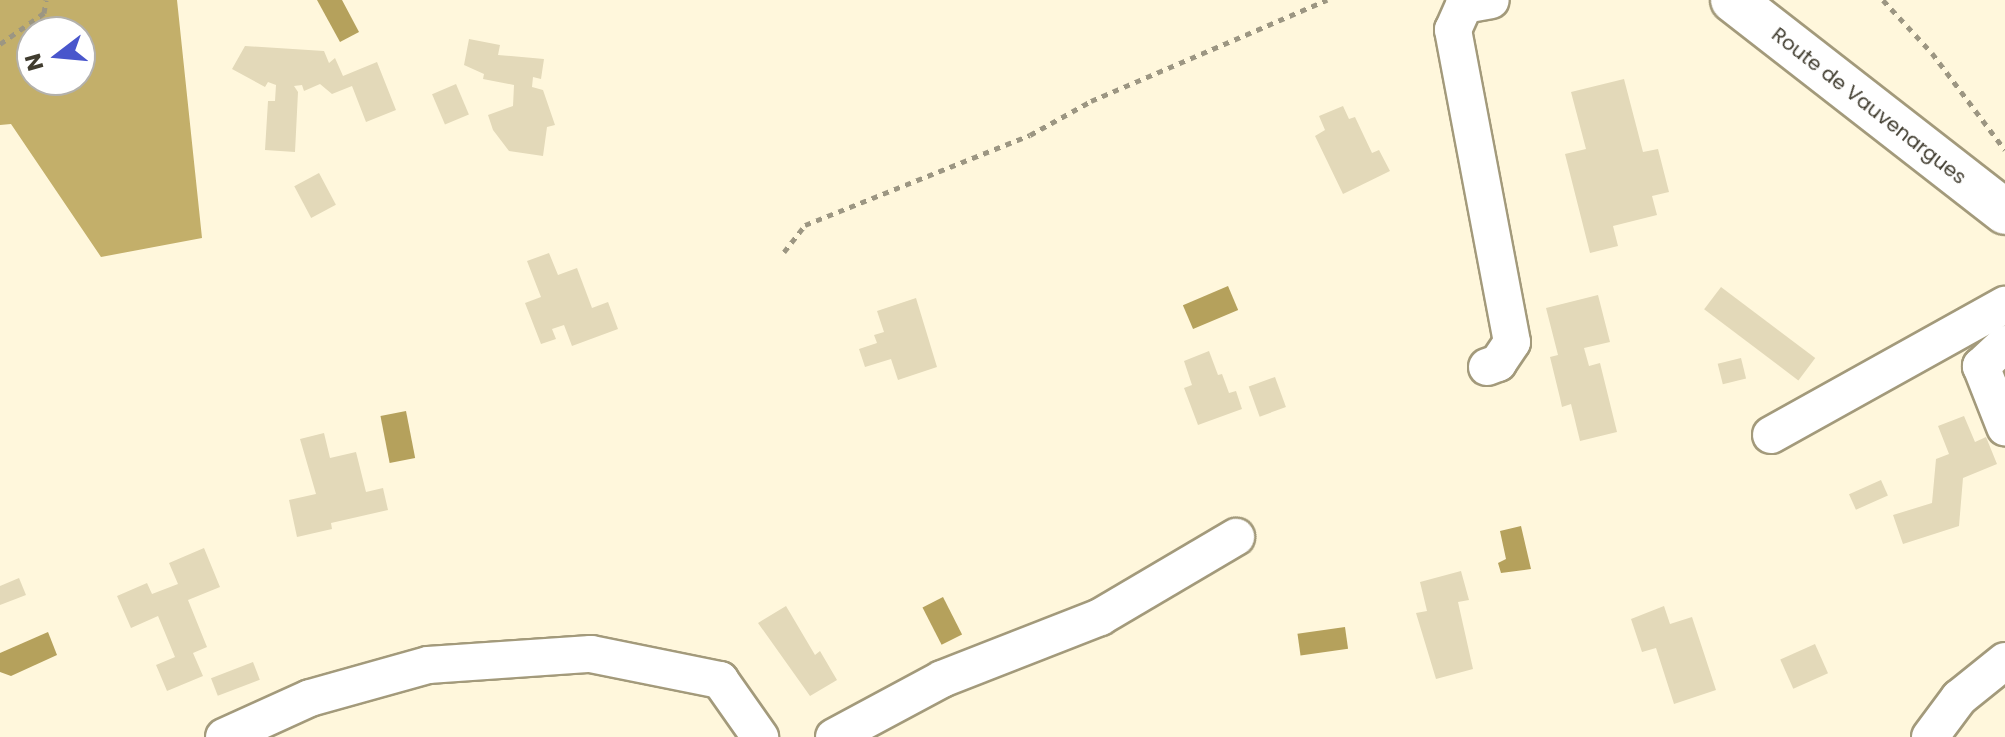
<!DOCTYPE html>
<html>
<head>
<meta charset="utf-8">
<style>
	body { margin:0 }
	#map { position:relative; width:2005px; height:737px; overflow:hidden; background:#fff7dc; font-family:Poppins,sans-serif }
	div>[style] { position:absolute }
	.forest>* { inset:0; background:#c3af6a }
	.water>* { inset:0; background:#b5a15c; transform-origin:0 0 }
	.building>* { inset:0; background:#e3d9b9; transform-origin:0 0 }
	.path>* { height:5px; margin-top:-2.5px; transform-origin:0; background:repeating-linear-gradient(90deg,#9c9682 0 6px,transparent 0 12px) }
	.roads { filter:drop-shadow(2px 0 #a39a7b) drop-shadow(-2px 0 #a39a7b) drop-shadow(0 2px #a39a7b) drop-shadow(0 -2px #a39a7b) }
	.minor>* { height:36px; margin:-18px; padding:0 18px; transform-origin:18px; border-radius:18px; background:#fff }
	.secondary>* { height:44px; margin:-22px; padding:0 22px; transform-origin:22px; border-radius:22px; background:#fff }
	span { translate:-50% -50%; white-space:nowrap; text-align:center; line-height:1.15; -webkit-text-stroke:6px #fff; paint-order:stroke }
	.street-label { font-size:20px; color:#403c2f }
	.north { position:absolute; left:16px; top:16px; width:80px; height:80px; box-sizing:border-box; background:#fff; border:2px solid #b3b1ac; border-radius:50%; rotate:254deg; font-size:22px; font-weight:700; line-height:32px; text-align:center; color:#403c2f }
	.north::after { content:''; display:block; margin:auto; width:28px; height:36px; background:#4956cc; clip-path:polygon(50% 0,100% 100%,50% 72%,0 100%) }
</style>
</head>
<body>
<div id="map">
	<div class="forest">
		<div style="clip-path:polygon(evenodd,0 0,177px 0,202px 238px,101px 257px,11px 124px,0 125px,0 0,80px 32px,80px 80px,32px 80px,32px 32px,80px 32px)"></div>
	</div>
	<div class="water">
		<div style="clip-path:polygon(317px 0,342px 0,359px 32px,340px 42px)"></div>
		<div style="left:1228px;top:286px;width:26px;height:49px;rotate:67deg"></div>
		<div style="left:406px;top:411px;width:48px;height:26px;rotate:79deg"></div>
		<div style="clip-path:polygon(1521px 526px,1531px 569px,1501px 573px,1498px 563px,1506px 559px,1500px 531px)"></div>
		<div style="left:943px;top:597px;width:42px;height:23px;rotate:63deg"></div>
		<div style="left:1345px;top:627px;width:22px;height:48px;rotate:82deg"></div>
		<div style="clip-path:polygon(48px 632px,57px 655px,11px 676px,0 672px,0 653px)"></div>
	</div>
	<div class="building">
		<div style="clip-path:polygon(469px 39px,500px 45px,498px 55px,544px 59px,541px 79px,533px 77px,532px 87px,543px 90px,555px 125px,547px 127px,543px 156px,509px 151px,493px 130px,488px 115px,513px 106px,514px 85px,483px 79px,484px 74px,464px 65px)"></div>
		<div style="clip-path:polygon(245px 46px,324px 51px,329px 63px,335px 58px,343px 76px,377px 62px,396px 110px,366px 122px,352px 86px,332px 94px,320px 84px,304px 91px,302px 85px,294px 86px,298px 92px,295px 152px,265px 150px,268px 101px,275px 101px,276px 85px,268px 82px,265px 87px,232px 69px)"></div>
		<div style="clip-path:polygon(1624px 79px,1643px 152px,1658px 149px,1669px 192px,1652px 196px,1657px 215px,1613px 226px,1618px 246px,1590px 253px,1565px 154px,1586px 149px,1571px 92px)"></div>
		<div style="left:456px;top:84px;width:33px;height:26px;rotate:67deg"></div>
		<div style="clip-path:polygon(1343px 106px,1349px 119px,1355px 117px,1372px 153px,1379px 150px,1390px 171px,1343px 194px,1315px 136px,1325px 130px,1319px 116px)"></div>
		<div style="left:319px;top:173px;width:36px;height:28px;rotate:62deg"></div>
		<div style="clip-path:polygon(549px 253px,558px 275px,577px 268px,592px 308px,608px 302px,618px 329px,572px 346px,564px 325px,552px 329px,556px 339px,541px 344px,525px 303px,541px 297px,527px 261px)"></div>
		<div style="left:1721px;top:287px;width:118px;height:28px;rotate:37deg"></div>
		<div style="clip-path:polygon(1598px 295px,1610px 342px,1584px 348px,1589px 366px,1600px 363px,1617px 432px,1580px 441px,1571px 404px,1562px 407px,1560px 398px,1550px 357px,1558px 355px,1546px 308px)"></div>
		<div style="clip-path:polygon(916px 298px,937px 367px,898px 380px,891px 359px,865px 367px,859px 349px,877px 343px,874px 335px,884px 332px,877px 311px)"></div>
		<div style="clip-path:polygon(1209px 351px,1218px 375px,1222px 374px,1229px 393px,1236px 391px,1242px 409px,1198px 425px,1184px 388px,1192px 385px,1184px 361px)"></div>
		<div style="left:1741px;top:358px;width:21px;height:24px;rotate:76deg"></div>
		<div style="left:1275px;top:377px;width:32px;height:28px;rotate:70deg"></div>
		<div style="clip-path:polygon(1964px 416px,1975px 442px,1986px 437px,1997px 464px,1963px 478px,1959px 526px,1903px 544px,1893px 515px,1932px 503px,1936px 459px,1949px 454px,1938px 426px)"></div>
		<div style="clip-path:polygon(324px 433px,330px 458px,356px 452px,366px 492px,383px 488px,388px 510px,331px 523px,332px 529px,297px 537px,289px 500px,316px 494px,300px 439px)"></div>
		<div style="left:1881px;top:480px;width:17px;height:35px;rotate:66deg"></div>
		<div style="clip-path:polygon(204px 548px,220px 587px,188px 600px,207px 647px,193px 653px,203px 676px,167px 691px,156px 665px,175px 657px,158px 616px,131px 628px,117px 596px,147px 583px,152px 594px,178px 584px,169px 563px)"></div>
		<div style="clip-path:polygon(1461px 571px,1469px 600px,1458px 602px,1473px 669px,1436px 679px,1416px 613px,1427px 611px,1420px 582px)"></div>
		<div style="clip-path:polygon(19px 578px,26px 595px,0 605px,0 586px)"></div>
		<div style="clip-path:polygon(786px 606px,815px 655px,820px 651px,837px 680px,810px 696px,758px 623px)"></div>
		<div style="clip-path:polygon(1664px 606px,1670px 624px,1692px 617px,1716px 690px,1674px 704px,1656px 648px,1642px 652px,1631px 619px)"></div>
		<div style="left:1815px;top:644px;width:32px;height:38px;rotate:66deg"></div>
		<div style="left:253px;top:662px;width:19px;height:45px;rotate:69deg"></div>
	</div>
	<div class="path">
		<div style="left:1883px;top:0;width:72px;rotate:47.2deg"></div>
		<div style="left:1932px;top:53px;width:121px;rotate:53deg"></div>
		<div style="left:0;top:44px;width:54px;rotate:-35.2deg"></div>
		<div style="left:44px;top:13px;width:13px;rotate:-81deg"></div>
		<div style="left:784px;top:252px;width:34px;rotate:-52deg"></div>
		<div style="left:805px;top:225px;width:242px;rotate:-21.8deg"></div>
		<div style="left:1030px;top:135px;width:70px;rotate:-29.1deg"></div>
		<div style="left:1091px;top:101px;width:257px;rotate:-23.2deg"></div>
	</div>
	<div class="roads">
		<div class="minor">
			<div style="left:2005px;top:344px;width:33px;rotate:137deg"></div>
			<div style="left:1981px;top:366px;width:66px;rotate:68.5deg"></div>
			<div style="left:1487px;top:367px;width:12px;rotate:-20deg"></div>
			<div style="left:1498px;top:363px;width:25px;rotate:-56deg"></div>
			<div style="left:1512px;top:342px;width:318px;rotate:-100.7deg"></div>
			<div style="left:1453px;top:30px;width:27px;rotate:-66deg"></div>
			<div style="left:1464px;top:5px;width:27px;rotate:-10deg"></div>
			<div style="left:1771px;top:435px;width:268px;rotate:-29.1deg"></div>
			<div style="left:224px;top:737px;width:94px;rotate:-24.4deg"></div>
			<div style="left:310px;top:698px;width:123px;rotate:-15.6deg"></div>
			<div style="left:428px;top:665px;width:163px;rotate:-3.9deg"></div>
			<div style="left:591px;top:654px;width:132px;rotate:11.4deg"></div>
			<div style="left:720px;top:680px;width:70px;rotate:54.9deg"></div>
			<div style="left:834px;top:737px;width:123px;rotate:-28.2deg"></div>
			<div style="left:942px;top:679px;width:170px;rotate:-21.4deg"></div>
			<div style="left:1100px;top:617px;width:158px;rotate:-30.5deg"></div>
			<div style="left:1930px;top:737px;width:49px;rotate:-53.4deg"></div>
			<div style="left:1959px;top:698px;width:59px;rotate:-38.8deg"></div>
		</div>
		<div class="secondary">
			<div style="left:1733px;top:0;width:345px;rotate:37.9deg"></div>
		</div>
	</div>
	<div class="street-label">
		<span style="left:1869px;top:106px;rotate:38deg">Route de Vauvenargues</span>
	</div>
	<div class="north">N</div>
</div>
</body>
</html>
